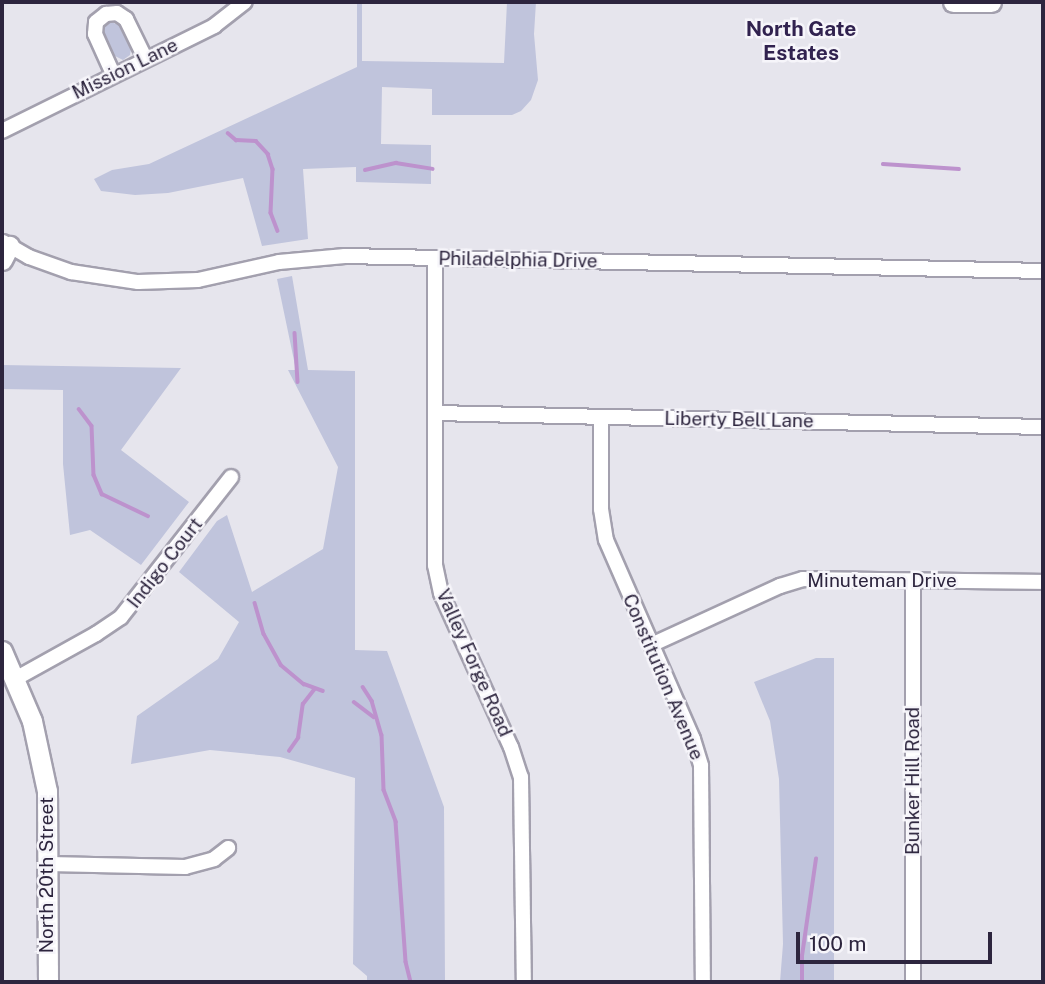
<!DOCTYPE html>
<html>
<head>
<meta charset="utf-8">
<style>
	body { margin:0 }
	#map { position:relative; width:1045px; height:984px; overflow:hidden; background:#e6e5ed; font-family:"Public Sans",sans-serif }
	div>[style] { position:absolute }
	.green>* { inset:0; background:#c0c4dc }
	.stream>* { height:3.5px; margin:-1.75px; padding:0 1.75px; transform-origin:1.75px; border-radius:1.75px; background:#bd92cd }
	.roads { filter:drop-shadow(2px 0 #a3a0ae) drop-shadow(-2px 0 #a3a0ae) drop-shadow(0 2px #a3a0ae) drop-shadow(0 -2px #a3a0ae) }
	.street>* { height:14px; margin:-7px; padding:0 7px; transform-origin:7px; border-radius:7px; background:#fff }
	.secondary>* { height:19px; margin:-9.5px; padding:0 9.5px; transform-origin:9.5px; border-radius:9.5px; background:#fff }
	span { translate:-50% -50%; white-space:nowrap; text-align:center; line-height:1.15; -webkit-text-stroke:5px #f6f5fa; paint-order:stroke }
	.street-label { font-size:19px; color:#2d253e }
	.neighbourhood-label { font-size:21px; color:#31224f; font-weight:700 }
	.frame { position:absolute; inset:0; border:4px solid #2d253e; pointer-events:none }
	.scale { position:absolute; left:796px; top:932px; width:196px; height:32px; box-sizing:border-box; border:4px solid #2d253e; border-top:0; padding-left:9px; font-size:21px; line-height:24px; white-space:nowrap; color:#2d253e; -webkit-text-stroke:5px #f6f5fa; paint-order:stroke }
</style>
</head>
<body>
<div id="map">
	<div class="green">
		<div style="clip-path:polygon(357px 2px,391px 3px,362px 3px,362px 61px,504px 63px,507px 2px,536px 2px,534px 34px,538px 80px,531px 100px,521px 111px,512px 115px,432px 115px,432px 89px,382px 87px,381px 144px,431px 145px,431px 184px,356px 182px,356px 167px,303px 169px,308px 239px,262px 246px,243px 178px,168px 193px,135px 195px,101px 191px,94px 179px,112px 170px,149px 164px,357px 67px)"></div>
		<div style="clip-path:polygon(108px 21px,119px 25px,131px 48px,130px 55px,123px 60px,113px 55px,103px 35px,102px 29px)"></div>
		<div style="clip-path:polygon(292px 276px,308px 370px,355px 371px,355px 650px,387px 651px,444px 807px,445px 982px,367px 982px,367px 976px,353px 964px,355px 778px,280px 757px,210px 750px,131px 764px,137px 716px,218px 659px,239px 622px,179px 572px,217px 521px,227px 515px,252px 592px,323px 549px,338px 467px,288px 370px,296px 370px,277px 279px)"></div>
		<div style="clip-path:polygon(2px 365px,181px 368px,121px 450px,189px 502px,141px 565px,90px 530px,70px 535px,63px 464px,63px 390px,2px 389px)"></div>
		<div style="clip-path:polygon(816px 658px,834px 658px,834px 982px,780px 982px,783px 944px,779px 779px,770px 721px,754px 682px)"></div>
	</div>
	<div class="stream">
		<div style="left:228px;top:133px;width:11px;rotate:41deg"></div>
		<div style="left:236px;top:140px;width:20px;rotate:3deg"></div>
		<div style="left:256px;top:141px;width:18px;rotate:47deg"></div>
		<div style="left:268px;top:154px;width:16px;rotate:72deg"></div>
		<div style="left:273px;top:169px;width:44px;rotate:92.6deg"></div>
		<div style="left:271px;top:213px;width:19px;rotate:69deg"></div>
		<div style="left:883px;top:164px;width:76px;rotate:3.8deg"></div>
		<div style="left:365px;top:170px;width:32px;rotate:-13deg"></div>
		<div style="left:396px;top:163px;width:37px;rotate:9deg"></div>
		<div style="left:295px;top:333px;width:49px;rotate:86.5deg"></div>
		<div style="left:79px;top:409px;width:21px;rotate:53deg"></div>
		<div style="left:92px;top:426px;width:49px;rotate:87.7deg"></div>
		<div style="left:94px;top:475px;width:21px;rotate:67deg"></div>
		<div style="left:102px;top:494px;width:51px;rotate:25.6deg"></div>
		<div style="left:255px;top:603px;width:32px;rotate:74deg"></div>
		<div style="left:264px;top:634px;width:35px;rotate:61deg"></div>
		<div style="left:281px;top:665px;width:30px;rotate:40deg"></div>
		<div style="left:304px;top:684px;width:20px;rotate:20deg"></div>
		<div style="left:363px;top:687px;width:17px;rotate:57deg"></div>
		<div style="left:372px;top:701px;width:35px;rotate:74deg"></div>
		<div style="left:382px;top:735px;width:55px;rotate:87.9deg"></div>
		<div style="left:384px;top:790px;width:34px;rotate:69deg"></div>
		<div style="left:396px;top:822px;width:140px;rotate:85.9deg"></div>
		<div style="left:406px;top:962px;width:21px;rotate:76deg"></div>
		<div style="left:354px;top:702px;width:25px;rotate:37deg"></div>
		<div style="left:289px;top:751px;width:16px;rotate:-55deg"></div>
		<div style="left:298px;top:738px;width:34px;rotate:-82deg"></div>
		<div style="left:303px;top:704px;width:18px;rotate:-52deg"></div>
		<div style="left:802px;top:982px;width:26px;rotate:-90deg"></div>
		<div style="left:802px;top:956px;width:98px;rotate:-81.8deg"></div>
	</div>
	<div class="roads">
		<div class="street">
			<div style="left:113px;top:74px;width:44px;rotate:-114.2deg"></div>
			<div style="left:95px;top:34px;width:12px;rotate:-85deg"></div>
			<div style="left:96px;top:22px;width:13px;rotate:-39deg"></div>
			<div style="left:106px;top:14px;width:11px;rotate:-5deg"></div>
			<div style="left:117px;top:13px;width:11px;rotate:34deg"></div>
			<div style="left:126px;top:19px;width:43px;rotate:64deg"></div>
			<div style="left:2px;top:131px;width:237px;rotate:-26.3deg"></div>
			<div style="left:214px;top:26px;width:39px;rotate:-38deg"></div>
			<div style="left:3px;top:242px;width:30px;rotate:30deg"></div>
			<div style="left:29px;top:257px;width:45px;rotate:19.7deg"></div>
			<div style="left:71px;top:272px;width:68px;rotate:8.5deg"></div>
			<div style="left:138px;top:282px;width:60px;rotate:-1.9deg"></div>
			<div style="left:198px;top:280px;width:83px;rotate:-12.5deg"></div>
			<div style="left:279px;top:262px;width:66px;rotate:-5.2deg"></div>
			<div style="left:345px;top:256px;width:698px;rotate:1.23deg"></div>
			<div style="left:435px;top:258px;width:307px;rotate:90deg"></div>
			<div style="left:435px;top:565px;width:29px;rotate:78deg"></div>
			<div style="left:441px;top:593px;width:169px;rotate:65.6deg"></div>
			<div style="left:511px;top:747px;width:32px;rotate:72deg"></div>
			<div style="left:521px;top:777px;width:205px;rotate:89.2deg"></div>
			<div style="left:435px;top:413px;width:608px;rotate:1.32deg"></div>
			<div style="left:601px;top:417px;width:92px;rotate:90deg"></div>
			<div style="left:601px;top:509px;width:31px;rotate:81deg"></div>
			<div style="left:606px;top:540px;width:217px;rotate:66.4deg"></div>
			<div style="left:693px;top:739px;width:28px;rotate:73deg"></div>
			<div style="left:701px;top:766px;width:216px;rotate:89.5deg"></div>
			<div style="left:651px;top:645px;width:142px;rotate:-24.6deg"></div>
			<div style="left:780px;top:586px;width:24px;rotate:-17deg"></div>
			<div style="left:803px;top:579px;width:240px;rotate:0.7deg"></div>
			<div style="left:15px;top:679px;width:93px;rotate:-29.1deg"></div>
			<div style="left:96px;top:634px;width:30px;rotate:-34deg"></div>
			<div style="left:121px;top:617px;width:178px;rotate:-51.8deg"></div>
			<div style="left:49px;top:864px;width:136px;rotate:1.3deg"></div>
			<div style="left:185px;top:867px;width:30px;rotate:-15deg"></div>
			<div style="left:214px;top:859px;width:18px;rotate:-38deg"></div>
			<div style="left:913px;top:982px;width:402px;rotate:-90deg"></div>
		</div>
		<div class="secondary">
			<div style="left:953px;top:2px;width:38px"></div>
			<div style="left:2px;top:260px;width:16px;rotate:-63deg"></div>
			<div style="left:2px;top:651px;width:76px;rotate:66.8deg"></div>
			<div style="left:32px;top:721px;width:72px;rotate:77.9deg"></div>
			<div style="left:47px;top:791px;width:191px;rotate:89.7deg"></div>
		</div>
	</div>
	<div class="street-label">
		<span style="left:125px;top:69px;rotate:-26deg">Mission Lane</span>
		<span style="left:518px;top:260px;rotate:1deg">Philadelphia Drive</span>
		<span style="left:739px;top:420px;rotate:1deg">Liberty Bell Lane</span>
		<span style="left:165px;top:563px;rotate:-52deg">Indigo Court</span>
		<span style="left:882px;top:581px">Minuteman Drive</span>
		<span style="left:474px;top:663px;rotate:66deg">Valley Forge Road</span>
		<span style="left:663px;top:677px;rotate:67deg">Constitution Avenue</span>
		<span style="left:913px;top:781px;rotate:-90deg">Bunker Hill Road</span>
		<span style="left:47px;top:875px;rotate:-90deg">North 20th Street</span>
	</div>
	<div class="neighbourhood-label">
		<span style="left:801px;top:41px">North Gate<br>Estates</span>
	</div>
	<div class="frame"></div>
	<div class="scale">100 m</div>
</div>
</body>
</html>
